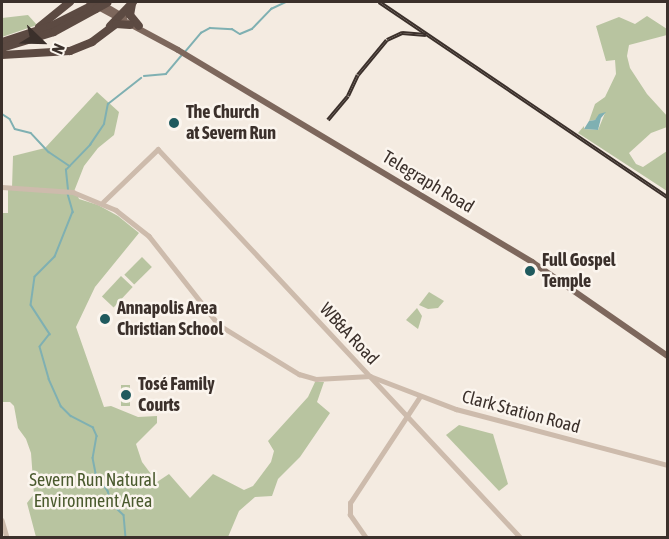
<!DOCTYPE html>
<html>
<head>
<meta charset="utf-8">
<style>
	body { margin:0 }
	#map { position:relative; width:669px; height:539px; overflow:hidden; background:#f4ebe1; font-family:"Asap Condensed",sans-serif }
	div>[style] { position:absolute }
	.green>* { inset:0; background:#b8c4a0; transform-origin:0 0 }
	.water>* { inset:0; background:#7fb0b2 }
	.stream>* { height:1.5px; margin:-0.75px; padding:0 0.75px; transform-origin:0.75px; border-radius:0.75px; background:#7fb0b2 }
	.minor>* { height:4.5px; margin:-2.25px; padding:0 2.25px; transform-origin:2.25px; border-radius:2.25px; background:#cdbbac }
	.major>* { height:6px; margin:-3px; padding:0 3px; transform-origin:3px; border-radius:3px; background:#7d675c }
	.highway>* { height:8px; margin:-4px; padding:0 4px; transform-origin:4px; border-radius:4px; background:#5c4a42 }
	.rail>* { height:4px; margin-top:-2px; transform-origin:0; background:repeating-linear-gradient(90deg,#fbf5ee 0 4.5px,#3b302b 0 9px); box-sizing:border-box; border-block:2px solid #3b302b }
	.highway-bridge>* { height:8px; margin:-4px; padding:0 4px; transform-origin:4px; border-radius:4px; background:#5c4a42 }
	.dots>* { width:16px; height:16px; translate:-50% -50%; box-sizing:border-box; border:3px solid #fbf5ee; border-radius:50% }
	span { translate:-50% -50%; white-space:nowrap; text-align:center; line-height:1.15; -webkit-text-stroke:5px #fbf5ee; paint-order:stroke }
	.poi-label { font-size:18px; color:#3b302b; font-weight:700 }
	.left { translate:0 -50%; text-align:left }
	.street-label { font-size:18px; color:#3b302b }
	.park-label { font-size:18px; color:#4a5a2e }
	.frame { position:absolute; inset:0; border:3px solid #3b302b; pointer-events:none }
	.north { position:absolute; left:12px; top:12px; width:60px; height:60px; -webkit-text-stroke:4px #fbf5ee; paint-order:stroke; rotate:113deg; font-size:16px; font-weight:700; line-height:24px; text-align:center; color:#3b302b }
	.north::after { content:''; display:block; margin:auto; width:21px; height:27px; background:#3b302b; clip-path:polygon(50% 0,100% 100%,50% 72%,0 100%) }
</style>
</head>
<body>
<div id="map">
	<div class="green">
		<div style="clip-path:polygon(28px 15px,37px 25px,2px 37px,2px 18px)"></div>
		<div style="clip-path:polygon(647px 16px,667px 29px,667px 35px,629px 45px,627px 56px,630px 68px,647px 94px,668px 117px,667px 127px,651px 133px,629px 153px,636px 164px,643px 167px,667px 151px,667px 191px,578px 133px,584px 126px,584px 129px,598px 130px,605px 113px,595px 120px,589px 121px,595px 104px,605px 97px,616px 74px,615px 60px,606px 61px,596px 26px,619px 17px,635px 24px)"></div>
		<div style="clip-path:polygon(97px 92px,119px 112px,114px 135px,98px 148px,84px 166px,73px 194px,77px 194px,79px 199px,98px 205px,118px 216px,139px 233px,95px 287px,76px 327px,104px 407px,111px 406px,138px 417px,157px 416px,157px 423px,136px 444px,142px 462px,157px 482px,169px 474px,190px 498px,213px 474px,244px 490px,253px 486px,271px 462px,274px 451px,268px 441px,308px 397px,315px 382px,324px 382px,317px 402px,330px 413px,300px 457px,278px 479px,272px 496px,255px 497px,239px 511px,228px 537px,36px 537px,27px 503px,34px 494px,31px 453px,26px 439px,18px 428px,14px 406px,10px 402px,2px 402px,2px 213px,8px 213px,8px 188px,12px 188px,13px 156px,45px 148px)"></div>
		<div style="left:142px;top:257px;width:14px;height:25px;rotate:45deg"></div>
		<div style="left:121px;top:276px;width:16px;height:28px;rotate:43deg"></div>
		<div style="clip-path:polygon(429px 292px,444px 301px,438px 308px,428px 309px,419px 305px)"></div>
		<div style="clip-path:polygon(417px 308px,422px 316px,418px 329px,406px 320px)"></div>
		<div style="left:121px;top:385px;width:9px;height:21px"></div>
		<div style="clip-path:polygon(459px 425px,493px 434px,508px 484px,499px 491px,446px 435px)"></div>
	</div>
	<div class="water">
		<div style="clip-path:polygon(606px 112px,601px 118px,598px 130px,584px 129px,589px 121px,595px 120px,599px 114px)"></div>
	</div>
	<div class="stream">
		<div style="left:185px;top:52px;width:25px;rotate:-50deg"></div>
		<div style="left:201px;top:33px;width:10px;rotate:-29deg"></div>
		<div style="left:210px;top:28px;width:22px;rotate:3deg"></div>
		<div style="left:232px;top:29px;width:9px;rotate:32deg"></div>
		<div style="left:240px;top:34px;width:13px;rotate:-23deg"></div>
		<div style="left:252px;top:29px;width:28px;rotate:-46deg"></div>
		<div style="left:271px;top:9px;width:17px;rotate:-25deg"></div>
		<div style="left:144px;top:76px;width:22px;rotate:-5deg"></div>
		<div style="left:166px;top:74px;width:25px;rotate:-50deg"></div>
		<div style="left:2px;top:114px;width:9px;rotate:32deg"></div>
		<div style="left:10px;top:119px;width:11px;rotate:63deg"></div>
		<div style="left:15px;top:129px;width:16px;rotate:14deg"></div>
		<div style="left:31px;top:133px;width:26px;rotate:47deg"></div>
		<div style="left:49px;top:152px;width:25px;rotate:34deg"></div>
		<div style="left:68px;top:190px;width:20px;rotate:-96deg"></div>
		<div style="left:66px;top:170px;width:35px;rotate:-46deg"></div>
		<div style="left:90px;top:145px;width:25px;rotate:-56deg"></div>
		<div style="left:104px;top:124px;width:20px;rotate:-79deg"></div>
		<div style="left:108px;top:104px;width:42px;rotate:-38.2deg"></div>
		<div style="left:68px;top:194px;width:19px;rotate:74deg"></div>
		<div style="left:73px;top:212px;width:48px;rotate:111.8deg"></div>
		<div style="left:55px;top:257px;width:28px;rotate:135deg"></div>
		<div style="left:35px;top:277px;width:28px;rotate:98deg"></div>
		<div style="left:31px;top:305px;width:35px;rotate:57deg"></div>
		<div style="left:50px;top:334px;width:16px;rotate:128deg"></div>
		<div style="left:40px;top:347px;width:33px;rotate:74deg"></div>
		<div style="left:49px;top:379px;width:30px;rotate:66deg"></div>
		<div style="left:61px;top:406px;width:14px;rotate:45deg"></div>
		<div style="left:71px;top:416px;width:25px;rotate:27deg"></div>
		<div style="left:93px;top:427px;width:10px;rotate:66deg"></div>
		<div style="left:97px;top:436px;width:22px;rotate:100deg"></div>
		<div style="left:93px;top:458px;width:16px;rotate:79deg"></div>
		<div style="left:96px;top:474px;width:21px;rotate:55deg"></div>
		<div style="left:108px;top:491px;width:14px;rotate:73deg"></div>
		<div style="left:112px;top:504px;width:16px;rotate:43deg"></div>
		<div style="left:124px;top:515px;width:23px;rotate:85deg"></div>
	</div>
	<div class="minor">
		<div style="left:2px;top:187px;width:71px;rotate:4deg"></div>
		<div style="left:73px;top:192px;width:47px;rotate:22.7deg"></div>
		<div style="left:116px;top:210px;width:42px;rotate:38.2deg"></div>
		<div style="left:149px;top:236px;width:113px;rotate:51.8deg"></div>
		<div style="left:219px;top:325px;width:94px;rotate:31.5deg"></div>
		<div style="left:299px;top:374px;width:18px;rotate:16deg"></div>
		<div style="left:316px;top:379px;width:54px;rotate:-3.2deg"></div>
		<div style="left:370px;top:376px;width:92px;rotate:21deg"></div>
		<div style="left:456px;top:409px;width:219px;rotate:14.8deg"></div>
		<div style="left:103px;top:202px;width:76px;rotate:-43.9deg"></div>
		<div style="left:158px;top:149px;width:532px;rotate:46.98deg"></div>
		<div style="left:2px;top:520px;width:19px;rotate:74deg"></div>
		<div style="left:366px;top:538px;width:28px;rotate:-125deg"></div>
		<div style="left:350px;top:515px;width:12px;rotate:-90deg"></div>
		<div style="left:350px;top:503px;width:126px;rotate:-56.7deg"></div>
	</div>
	<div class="major">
		<div style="left:89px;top:2px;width:101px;rotate:28.3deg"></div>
		<div style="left:178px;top:50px;width:413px;rotate:30.9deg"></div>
		<div style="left:532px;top:262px;width:165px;rotate:34.7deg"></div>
		<div style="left:102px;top:4px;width:26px;rotate:31deg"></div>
	</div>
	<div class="highway">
		<div style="left:132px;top:4px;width:11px;rotate:100deg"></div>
		<div style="left:130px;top:15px;width:14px;rotate:51deg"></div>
		<div style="left:110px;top:26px;width:33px;rotate:-46deg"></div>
		<div style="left:39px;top:27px;width:40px;rotate:-39deg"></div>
		<div style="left:2px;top:42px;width:52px;rotate:-18.1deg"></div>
		<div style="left:51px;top:26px;width:45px;rotate:-26.6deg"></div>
		<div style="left:2px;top:48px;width:54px;rotate:-17.1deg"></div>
		<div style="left:54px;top:32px;width:48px;rotate:-28.7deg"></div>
		<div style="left:2px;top:55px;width:68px;rotate:-3.4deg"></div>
		<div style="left:70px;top:51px;width:24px;rotate:-22deg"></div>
		<div style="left:92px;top:42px;width:30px;rotate:-37deg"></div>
		<div style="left:116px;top:24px;width:14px;rotate:4deg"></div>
	</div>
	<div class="rail">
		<div style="left:379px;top:2px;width:349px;rotate:34.1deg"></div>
		<div style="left:328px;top:120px;width:31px;rotate:-50deg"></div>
		<div style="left:348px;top:96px;width:23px;rotate:-65deg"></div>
		<div style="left:358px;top:75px;width:45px;rotate:-50.4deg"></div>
		<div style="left:387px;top:40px;width:17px;rotate:-25deg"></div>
		<div style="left:402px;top:33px;width:24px;rotate:5deg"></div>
	</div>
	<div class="highway-bridge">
		<div style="left:91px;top:6px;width:7px;rotate:-34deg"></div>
		<div style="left:96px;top:9px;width:13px;rotate:-29deg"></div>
	</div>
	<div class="dots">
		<div style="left:174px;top:123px;background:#1f5a5e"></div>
		<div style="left:530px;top:271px;background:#1f5a5e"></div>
		<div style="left:105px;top:319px;background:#1f5a5e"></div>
		<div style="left:126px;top:395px;background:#1f5a5e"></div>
	</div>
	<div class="poi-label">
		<span class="left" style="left:186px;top:123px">The Church<br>at Severn Run</span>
		<span class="left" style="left:542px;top:271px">Full Gospel<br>Temple</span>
		<span class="left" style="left:117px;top:319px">Annapolis Area<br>Christian School</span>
		<span class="left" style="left:138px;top:395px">Tosé Family<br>Courts</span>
	</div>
	<div class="street-label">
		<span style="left:428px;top:182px;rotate:31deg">Telegraph Road</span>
		<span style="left:349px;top:334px;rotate:47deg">WB&amp;A Road</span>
		<span style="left:521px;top:412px;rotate:15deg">Clark Station Road</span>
	</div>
	<div class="park-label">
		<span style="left:93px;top:491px">Severn Run Natural<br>Environment Area</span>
	</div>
	<div class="frame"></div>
	<div class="north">N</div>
</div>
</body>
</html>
